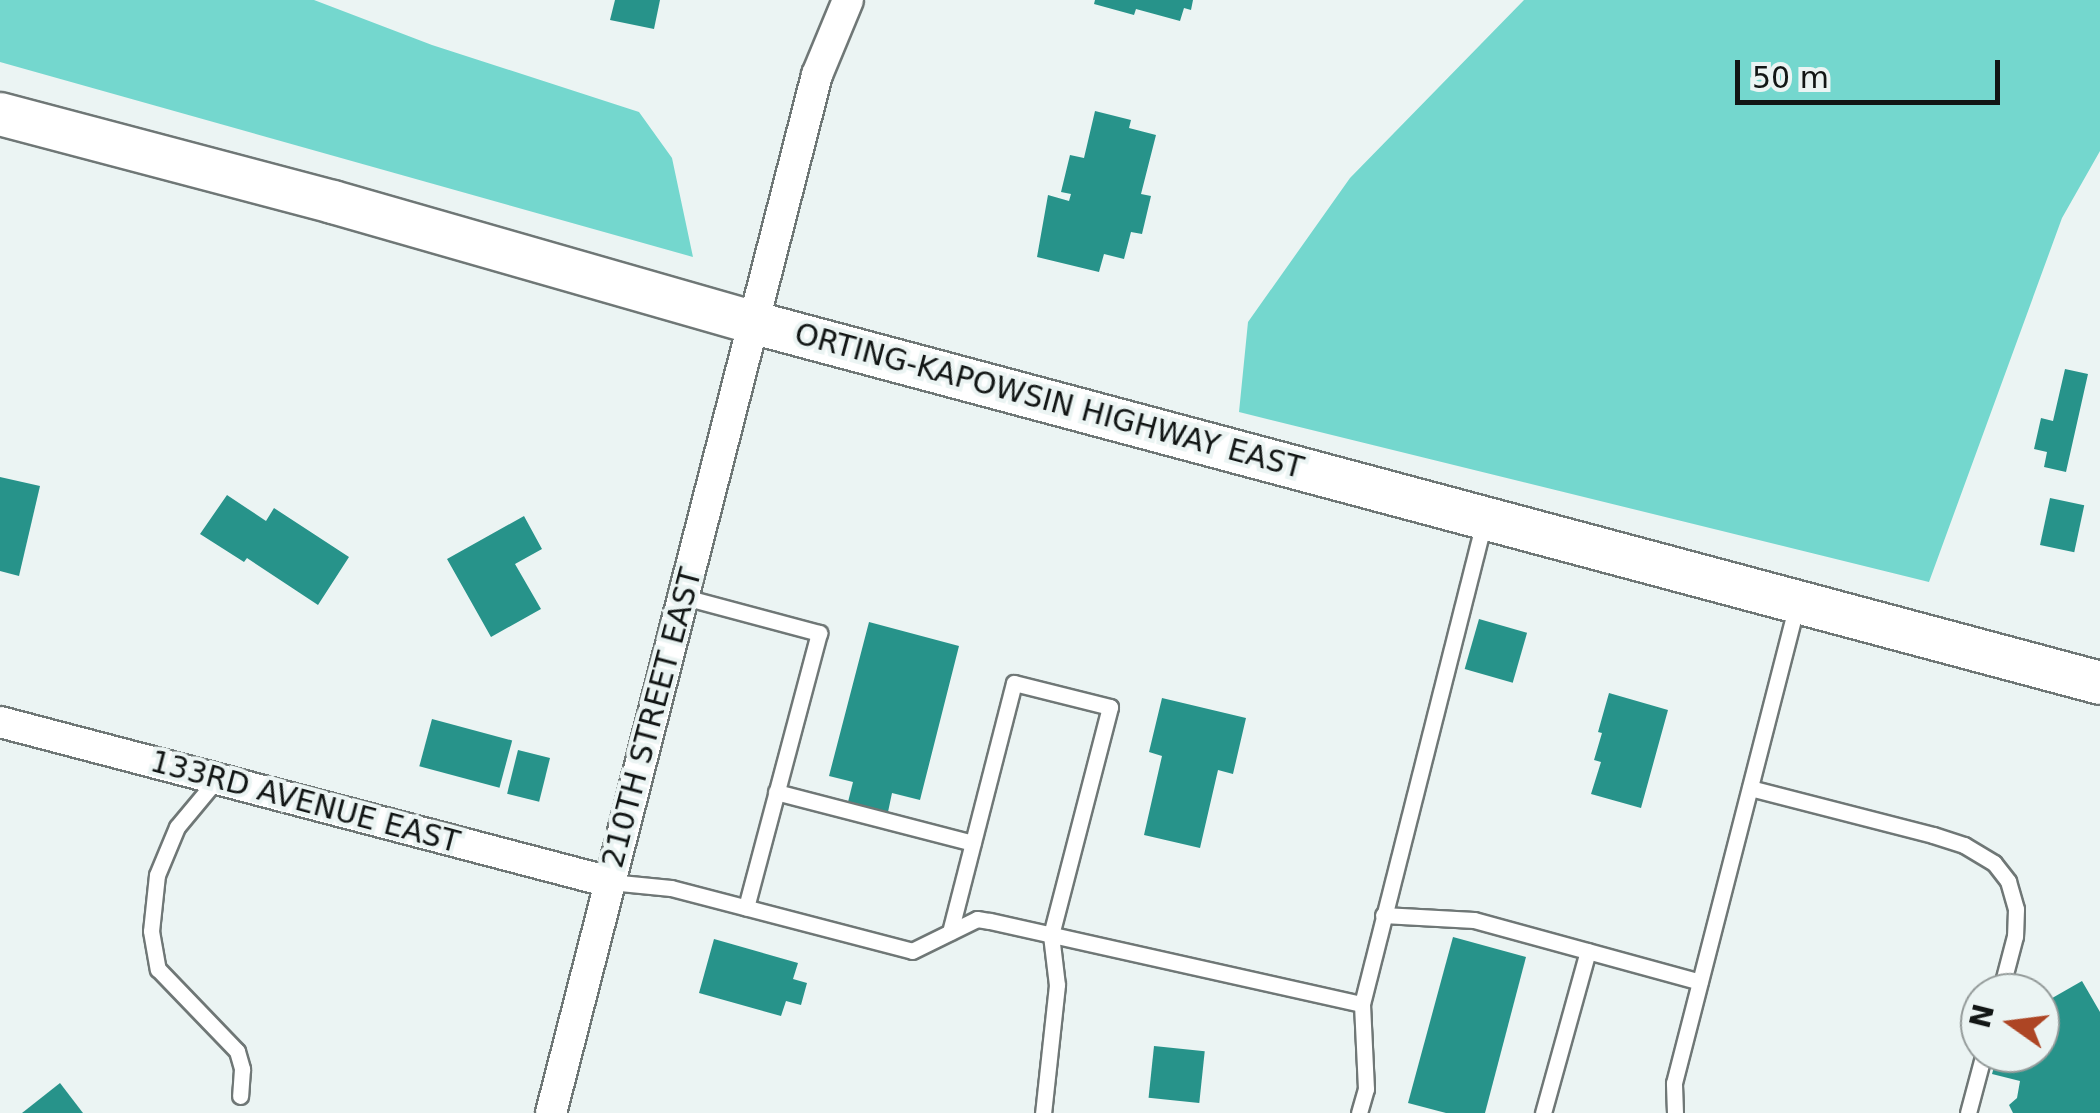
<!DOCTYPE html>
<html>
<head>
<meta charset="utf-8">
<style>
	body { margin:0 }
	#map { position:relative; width:2100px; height:1113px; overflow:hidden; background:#ebf4f3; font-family:"DejaVu Sans",sans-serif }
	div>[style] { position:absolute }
	.forest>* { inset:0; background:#74d7ce }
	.building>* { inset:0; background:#27938a; transform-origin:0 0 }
	.roads { filter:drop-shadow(2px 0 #6f7776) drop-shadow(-2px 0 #6f7776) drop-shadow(0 2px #6f7776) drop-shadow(0 -2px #6f7776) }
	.lane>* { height:15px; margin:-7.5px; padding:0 7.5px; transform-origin:7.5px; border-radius:7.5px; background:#fff }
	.street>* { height:30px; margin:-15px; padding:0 15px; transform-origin:15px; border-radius:15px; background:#fff }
	.secondary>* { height:42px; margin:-21px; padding:0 21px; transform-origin:21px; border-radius:21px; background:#fff }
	span { translate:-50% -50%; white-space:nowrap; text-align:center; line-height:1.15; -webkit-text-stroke:8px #ebf4f3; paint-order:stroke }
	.street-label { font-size:30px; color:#121615 }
	.north { position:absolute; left:1960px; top:973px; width:100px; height:100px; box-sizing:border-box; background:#ebf4f3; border:2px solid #949b9a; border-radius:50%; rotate:284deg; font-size:28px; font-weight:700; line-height:40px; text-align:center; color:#121615 }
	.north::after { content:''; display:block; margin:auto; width:35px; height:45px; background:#ad4524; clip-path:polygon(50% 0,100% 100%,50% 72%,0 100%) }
	.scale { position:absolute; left:1735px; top:60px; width:265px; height:45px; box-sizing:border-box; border:5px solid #121615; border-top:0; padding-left:12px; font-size:30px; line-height:35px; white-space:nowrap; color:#121615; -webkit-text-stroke:8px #ebf4f3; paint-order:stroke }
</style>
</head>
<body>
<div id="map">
	<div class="forest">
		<div style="clip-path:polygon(0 0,314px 0,432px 45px,639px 112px,672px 158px,693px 257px,0 62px)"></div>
		<div style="clip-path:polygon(1524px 0,2100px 0,2100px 151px,2062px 218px,1929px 582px,1239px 412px,1248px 322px,1350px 178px)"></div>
	</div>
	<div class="building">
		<div style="clip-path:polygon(615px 0,660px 0,654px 29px,610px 20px)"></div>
		<div style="clip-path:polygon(1095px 0,1193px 0,1191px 10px,1184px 8px,1180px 21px,1136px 9px,1134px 15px,1094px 4px)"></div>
		<div style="clip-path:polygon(1095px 111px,1131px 120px,1129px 128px,1156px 135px,1141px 194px,1151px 196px,1142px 234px,1131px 232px,1124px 259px,1104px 254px,1099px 272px,1037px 257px,1048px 195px,1069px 201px,1071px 194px,1061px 192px,1070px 155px,1084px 158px)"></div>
		<div style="clip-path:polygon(2065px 369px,2088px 374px,2066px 472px,2044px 467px,2047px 452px,2034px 449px,2041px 418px,2053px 421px)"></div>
		<div style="clip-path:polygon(0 477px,40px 486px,19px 576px,0 571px)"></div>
		<div style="clip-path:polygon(227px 495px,266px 521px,274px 508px,349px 557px,318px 605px,247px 558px,244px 562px,200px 534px)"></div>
		<div style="left:2050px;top:498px;width:35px;height:48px;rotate:12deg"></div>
		<div style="clip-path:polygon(524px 516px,542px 549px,515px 564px,541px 609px,491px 637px,447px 559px)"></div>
		<div style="left:1479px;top:619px;width:50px;height:52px;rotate:16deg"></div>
		<div style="clip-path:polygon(869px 622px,959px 646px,920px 800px,892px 793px,888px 812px,848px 802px,853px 782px,829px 776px)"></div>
		<div style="clip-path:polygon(1609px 693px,1668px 710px,1641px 808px,1591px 794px,1601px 762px,1594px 760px,1602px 733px,1598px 732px)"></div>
		<div style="clip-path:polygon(1162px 698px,1246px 718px,1233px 774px,1218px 770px,1200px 848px,1144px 835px,1162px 756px,1149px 752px)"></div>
		<div style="left:432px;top:719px;width:83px;height:49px;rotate:15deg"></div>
		<div style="left:518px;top:750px;width:33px;height:45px;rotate:14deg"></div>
		<div style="clip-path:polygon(1453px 937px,1526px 957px,1485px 1113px,1446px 1113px,1408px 1103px)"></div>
		<div style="clip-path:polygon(714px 939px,798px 963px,793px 979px,807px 983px,801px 1005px,786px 1001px,781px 1016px,699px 993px)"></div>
		<div style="clip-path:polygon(2082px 981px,2100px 1012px,2100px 1113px,2013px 1113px,2009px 1105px,2017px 1098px,2020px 1081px,1992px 1074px,1998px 1053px,2040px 1053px,2040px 1005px)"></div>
		<div style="left:1154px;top:1046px;width:51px;height:52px;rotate:6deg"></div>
		<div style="clip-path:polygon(60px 1083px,83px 1113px,22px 1113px)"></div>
	</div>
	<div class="roads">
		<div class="lane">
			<div style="left:684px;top:597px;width:140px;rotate:14.9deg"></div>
			<div style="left:819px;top:633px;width:284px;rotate:104.9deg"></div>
			<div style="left:217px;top:779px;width:62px;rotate:129.8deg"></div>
			<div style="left:177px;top:827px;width:52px;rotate:112.6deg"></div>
			<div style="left:157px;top:875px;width:56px;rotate:96.1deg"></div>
			<div style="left:151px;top:931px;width:39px;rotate:80deg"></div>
			<div style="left:158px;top:969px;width:114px;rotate:46.1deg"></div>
			<div style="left:237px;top:1051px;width:19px;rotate:74deg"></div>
			<div style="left:242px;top:1069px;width:27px;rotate:94deg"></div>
			<div style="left:1750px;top:788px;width:189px;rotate:14.4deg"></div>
			<div style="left:1933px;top:835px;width:33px;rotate:18deg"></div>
			<div style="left:1964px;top:845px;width:35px;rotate:31deg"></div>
			<div style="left:1994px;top:863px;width:23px;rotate:52deg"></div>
			<div style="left:2008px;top:881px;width:29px;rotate:74deg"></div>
			<div style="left:2016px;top:909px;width:27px;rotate:92deg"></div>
			<div style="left:2015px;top:936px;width:59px;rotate:104.7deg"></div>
			<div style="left:776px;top:792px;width:203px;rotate:14.5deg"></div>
			<div style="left:610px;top:882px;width:61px;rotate:5.6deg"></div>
			<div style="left:671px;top:888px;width:249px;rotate:14.6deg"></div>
			<div style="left:912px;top:951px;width:72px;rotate:-26.2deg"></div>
			<div style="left:977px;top:919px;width:13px;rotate:9deg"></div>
			<div style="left:990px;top:921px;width:381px;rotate:12.6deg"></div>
			<div style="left:1383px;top:915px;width:91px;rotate:3.1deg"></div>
			<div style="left:1474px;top:920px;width:234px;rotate:15.3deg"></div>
			<div style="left:950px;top:932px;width:257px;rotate:-75.6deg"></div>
			<div style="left:1014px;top:683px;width:99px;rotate:14deg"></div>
			<div style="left:1110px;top:707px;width:236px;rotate:104.5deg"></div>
			<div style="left:1051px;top:935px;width:50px;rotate:83.2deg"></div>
			<div style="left:1057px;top:985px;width:129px;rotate:96.2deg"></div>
			<div style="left:1359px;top:1113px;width:25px;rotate:-74deg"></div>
			<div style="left:1366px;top:1089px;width:85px;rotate:-92.7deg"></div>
			<div style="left:1362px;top:1004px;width:496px;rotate:-75.8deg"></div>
			<div style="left:1543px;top:1113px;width:168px;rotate:-74.5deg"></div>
			<div style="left:1675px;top:1113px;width:30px;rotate:-92deg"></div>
			<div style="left:1674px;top:1083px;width:495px;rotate:-75.6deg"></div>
			<div style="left:1968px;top:1113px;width:62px;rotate:-75.1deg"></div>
		</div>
		<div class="street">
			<div style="left:0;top:722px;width:631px;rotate:14.7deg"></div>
			<div style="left:551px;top:1113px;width:1072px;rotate:-75.63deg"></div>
			<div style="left:817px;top:75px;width:81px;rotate:-67.5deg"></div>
		</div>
		<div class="secondary">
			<div style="left:0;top:114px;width:344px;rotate:14.8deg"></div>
			<div style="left:333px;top:202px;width:439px;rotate:16deg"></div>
			<div style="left:755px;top:323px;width:1392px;rotate:14.98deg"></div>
		</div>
	</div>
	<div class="street-label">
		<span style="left:1049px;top:401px;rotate:15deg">ORTING-KAPOWSIN HIGHWAY EAST</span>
		<span style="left:652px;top:718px;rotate:-75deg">210TH STREET EAST</span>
		<span style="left:305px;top:802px;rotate:15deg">133RD AVENUE EAST</span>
	</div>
	<div class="north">N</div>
	<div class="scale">50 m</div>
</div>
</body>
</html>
